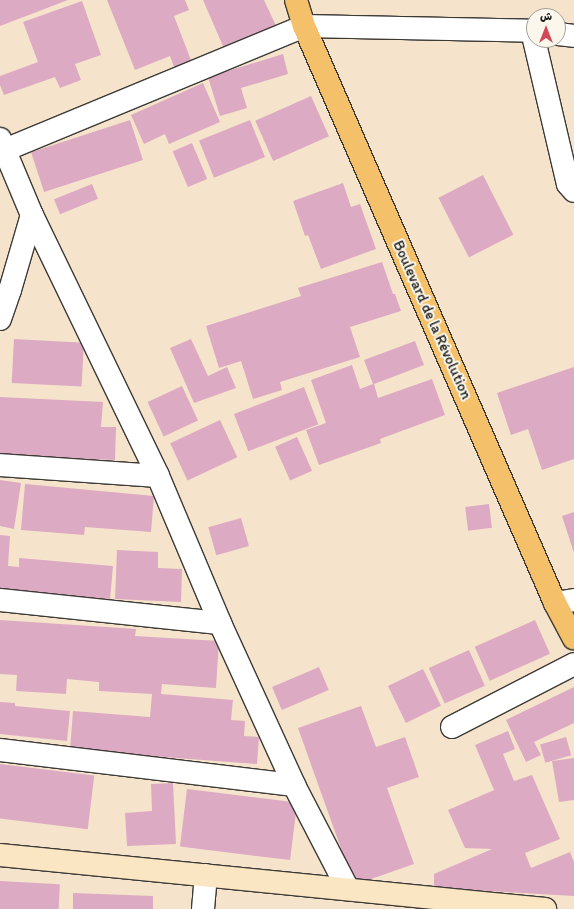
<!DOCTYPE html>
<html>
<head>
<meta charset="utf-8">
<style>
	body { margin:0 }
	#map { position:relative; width:574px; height:909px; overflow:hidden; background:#f5e4cb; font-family:Itim,"Playpen Sans Arabic",sans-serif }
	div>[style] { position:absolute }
	.building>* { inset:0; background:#ddaac3; transform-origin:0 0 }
	.roads { filter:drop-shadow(1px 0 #3d3a36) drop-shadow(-1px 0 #3d3a36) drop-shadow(0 1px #3d3a36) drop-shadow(0 -1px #3d3a36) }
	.minor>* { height:22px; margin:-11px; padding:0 11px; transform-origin:11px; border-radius:11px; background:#fff }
	.secondary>* { height:22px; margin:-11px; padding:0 11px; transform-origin:11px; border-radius:11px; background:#fbe6c3 }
	.primary>* { height:22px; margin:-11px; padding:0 11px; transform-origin:11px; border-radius:11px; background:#f4c16a }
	span { translate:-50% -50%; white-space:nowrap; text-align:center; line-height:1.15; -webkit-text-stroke:4px #fbf7ec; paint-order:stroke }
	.street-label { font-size:15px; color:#1c1c1c }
	.north { position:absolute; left:526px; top:8px; width:40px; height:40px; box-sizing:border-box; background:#fbf7ec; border:1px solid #a29f99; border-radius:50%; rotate:0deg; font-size:11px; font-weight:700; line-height:16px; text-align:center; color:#1c1c1c }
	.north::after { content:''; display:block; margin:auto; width:14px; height:18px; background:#d1495b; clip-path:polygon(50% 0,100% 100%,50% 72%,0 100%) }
</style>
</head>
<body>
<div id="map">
	<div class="building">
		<div style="clip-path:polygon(0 0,68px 0,0 26px)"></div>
		<div style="clip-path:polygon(107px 0,185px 0,189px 10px,174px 16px,194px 68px,177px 75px,170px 56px,135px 70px)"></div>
		<div style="clip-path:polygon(203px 0,264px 0,278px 30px,226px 53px)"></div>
		<div style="clip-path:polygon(82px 1px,101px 55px,75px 64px,81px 80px,60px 88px,55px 77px,4px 95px,0 85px,0 76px,38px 62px,23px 22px)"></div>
		<div style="clip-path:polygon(283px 54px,288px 74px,241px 88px,247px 108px,220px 116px,208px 77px)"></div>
		<div style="clip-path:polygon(203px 83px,220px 122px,169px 144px,165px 134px,144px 144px,131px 115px)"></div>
		<div style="left:311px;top:96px;width:44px;height:61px;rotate:66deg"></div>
		<div style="left:130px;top:120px;width:42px;height:104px;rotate:72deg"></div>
		<div style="left:250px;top:120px;width:40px;height:55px;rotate:68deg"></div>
		<div style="left:192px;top:143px;width:39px;height:21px;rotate:67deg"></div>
		<div style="left:483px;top:175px;width:67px;height:50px;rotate:63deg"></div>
		<div style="clip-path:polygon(343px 183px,351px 207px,360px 204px,376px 249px,321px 269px,308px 235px,305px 236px,293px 201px)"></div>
		<div style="left:92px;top:184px;width:16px;height:41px;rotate:68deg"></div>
		<div style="clip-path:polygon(382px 262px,393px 294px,395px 294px,401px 311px,350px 327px,360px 357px,280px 382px,282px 390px,253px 399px,241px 361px,219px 368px,206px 326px,301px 296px,298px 288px)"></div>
		<div style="left:14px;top:339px;width:70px;height:44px;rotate:3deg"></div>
		<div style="clip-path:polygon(191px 339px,208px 376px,227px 367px,236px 388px,194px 403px,170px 348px)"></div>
		<div style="clip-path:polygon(415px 341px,424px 365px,374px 384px,378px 398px,432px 379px,445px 415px,380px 439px,381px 443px,319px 465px,306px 430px,326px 423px,311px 380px,352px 365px,360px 389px,373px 384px,364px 360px)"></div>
		<div style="clip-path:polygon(574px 367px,574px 459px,542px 470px,528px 429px,511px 435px,497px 393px)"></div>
		<div style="left:182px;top:386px;width:38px;height:38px;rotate:65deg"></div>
		<div style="left:304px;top:387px;width:40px;height:75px;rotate:69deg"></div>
		<div style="clip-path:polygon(0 397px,103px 402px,101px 427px,116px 427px,115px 460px,0 455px)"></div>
		<div style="left:220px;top:420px;width:41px;height:55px;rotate:65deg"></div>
		<div style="left:297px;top:437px;width:37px;height:24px;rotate:66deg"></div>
		<div style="clip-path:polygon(0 480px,21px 483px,14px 529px,0 526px)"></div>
		<div style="clip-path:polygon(25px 484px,154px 496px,151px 532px,85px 527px,84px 535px,21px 530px)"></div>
		<div style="left:489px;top:504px;width:24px;height:24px;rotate:83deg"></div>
		<div style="clip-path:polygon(574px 512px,574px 553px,562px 516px)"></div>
		<div style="left:241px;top:518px;width:29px;height:34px;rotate:74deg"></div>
		<div style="clip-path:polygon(0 535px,10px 536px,8px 566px,19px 567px,19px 558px,113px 566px,110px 600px,0 591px)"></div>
		<div style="clip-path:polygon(117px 550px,158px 552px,158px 568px,182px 569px,181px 602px,115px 599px)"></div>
		<div style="clip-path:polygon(0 620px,136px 629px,135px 636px,219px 641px,216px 688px,162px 684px,161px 694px,233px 700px,231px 720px,245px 721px,244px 736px,259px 737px,257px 764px,70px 750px,73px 711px,150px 717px,152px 694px,99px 691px,99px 682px,67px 679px,66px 694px,16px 691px,17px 675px,0 674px)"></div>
		<div style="left:535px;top:620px;width:37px;height:66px;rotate:66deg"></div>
		<div style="left:469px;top:650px;width:39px;height:44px;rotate:66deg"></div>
		<div style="left:319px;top:667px;width:25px;height:51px;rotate:67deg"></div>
		<div style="left:423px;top:669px;width:41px;height:39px;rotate:64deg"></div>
		<div style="clip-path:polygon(574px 687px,574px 723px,534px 742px,541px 755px,526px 762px,506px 720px)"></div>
		<div style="clip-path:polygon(0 702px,15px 703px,15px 706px,70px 711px,67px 741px,0 734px)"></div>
		<div style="clip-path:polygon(361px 706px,376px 747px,405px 737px,419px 777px,387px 788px,414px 864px,354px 885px,298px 728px)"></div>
		<div style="clip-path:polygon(508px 731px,515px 749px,503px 754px,514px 781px,532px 775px,560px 839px,525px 853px,531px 868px,570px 852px,574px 862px,574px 896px,434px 888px,434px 874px,492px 849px,465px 848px,448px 810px,494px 790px,475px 745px)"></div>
		<div style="left:566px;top:737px;width:19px;height:27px;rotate:74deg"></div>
		<div style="clip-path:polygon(574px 758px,574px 800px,559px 802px,552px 761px)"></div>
		<div style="left:0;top:764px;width:95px;height:54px;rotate:7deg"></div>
		<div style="clip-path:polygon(173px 783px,176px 844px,127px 846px,125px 813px,152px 811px,151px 784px)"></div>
		<div style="left:187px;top:789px;width:111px;height:58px;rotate:7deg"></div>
		<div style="left:0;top:881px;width:60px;height:28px;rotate:3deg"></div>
		<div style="clip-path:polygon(73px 893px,153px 896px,153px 909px,73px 909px)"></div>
	</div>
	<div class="roads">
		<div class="minor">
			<div style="left:532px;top:31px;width:157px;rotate:76.8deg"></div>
			<div style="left:568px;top:184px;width:9px;rotate:49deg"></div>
			<div style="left:558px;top:34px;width:16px;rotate:7deg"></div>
			<div style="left:0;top:139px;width:82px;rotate:67.2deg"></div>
			<div style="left:32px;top:215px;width:290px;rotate:64.2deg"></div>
			<div style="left:158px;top:476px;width:160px;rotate:67.1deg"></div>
			<div style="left:220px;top:623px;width:178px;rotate:65.4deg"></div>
			<div style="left:294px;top:785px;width:117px;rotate:62.6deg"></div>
			<div style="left:5px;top:150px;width:324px;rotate:-22.5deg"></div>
			<div style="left:304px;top:26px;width:230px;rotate:1.2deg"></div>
			<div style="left:0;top:319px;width:31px;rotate:-71deg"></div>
			<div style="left:10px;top:290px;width:78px;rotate:-73.7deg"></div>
			<div style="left:0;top:465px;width:158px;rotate:4deg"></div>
			<div style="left:0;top:600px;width:221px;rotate:6deg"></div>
			<div style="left:555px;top:603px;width:19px;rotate:-9deg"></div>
			<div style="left:452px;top:727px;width:137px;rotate:-27.3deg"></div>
			<div style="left:0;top:750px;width:296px;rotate:6.8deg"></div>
			<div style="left:203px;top:909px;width:34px;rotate:-85deg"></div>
		</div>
		<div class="secondary">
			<div style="left:0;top:855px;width:548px;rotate:5.66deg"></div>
		</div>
		<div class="primary">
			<div style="left:296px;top:0;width:27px;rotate:73deg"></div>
			<div style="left:304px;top:26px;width:629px;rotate:66.49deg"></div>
			<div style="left:555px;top:603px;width:40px;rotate:62deg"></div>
		</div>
	</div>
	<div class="street-label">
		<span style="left:432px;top:320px;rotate:66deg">Boulevard de la Révolution</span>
	</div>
	<div class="north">ش</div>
</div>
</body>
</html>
